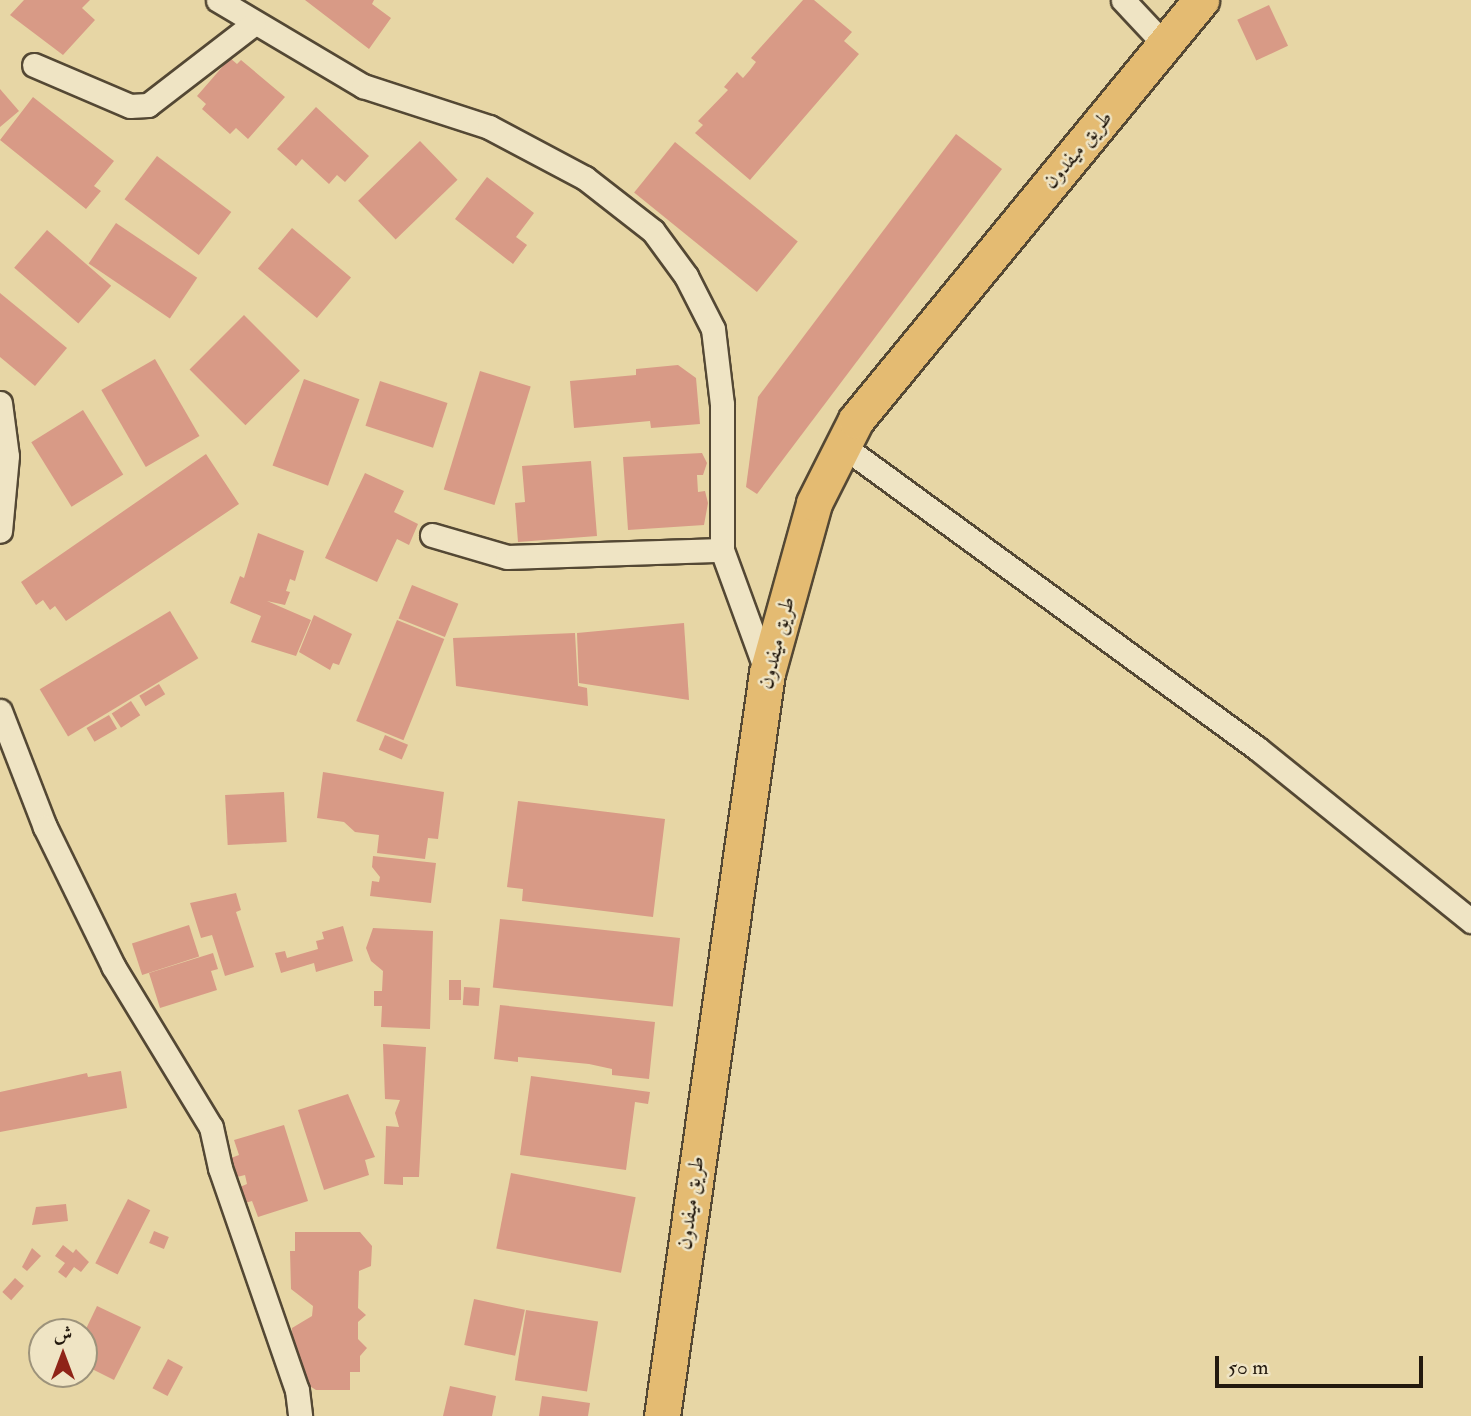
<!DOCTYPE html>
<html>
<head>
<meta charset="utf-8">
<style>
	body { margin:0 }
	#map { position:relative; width:1471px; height:1416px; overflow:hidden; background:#e7d6a5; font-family:"IM FELL Double Pica",Amiri,serif }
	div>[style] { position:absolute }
	.building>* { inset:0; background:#d89a86; transform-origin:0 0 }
	.roads { filter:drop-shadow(2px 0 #544834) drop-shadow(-2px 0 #544834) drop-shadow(0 2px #544834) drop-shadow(0 -2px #544834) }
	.street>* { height:23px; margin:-11.5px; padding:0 11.5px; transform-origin:11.5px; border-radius:11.5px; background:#efe4c4 }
	.primary>* { height:35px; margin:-17.5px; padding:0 17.5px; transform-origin:17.5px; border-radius:17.5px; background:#e4bb72 }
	span { translate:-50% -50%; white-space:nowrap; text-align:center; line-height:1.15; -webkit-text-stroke:5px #efe4c4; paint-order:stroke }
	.street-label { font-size:21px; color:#23190e }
	.north { position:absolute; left:28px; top:1318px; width:70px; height:70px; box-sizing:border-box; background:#efe4c4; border:2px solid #9d937b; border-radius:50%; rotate:0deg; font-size:19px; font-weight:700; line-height:28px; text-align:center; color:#23190e }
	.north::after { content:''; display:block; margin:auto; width:24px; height:32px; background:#8f2418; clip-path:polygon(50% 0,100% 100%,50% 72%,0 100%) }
	.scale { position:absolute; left:1215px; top:1356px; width:208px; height:32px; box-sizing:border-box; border:4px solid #23190e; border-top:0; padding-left:9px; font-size:21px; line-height:24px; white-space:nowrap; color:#23190e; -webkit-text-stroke:5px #efe4c4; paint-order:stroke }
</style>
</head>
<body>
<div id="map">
	<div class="building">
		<div style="clip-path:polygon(24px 0,90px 0,82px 8px,95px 20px,63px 55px,10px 15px)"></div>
		<div style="clip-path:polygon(305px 0,374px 0,372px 4px,391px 18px,369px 49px)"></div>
		<div style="clip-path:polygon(803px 0,814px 0,852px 32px,844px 41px,859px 54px,750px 180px,695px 133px,703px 125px,698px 121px,728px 90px,724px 87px,737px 72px,743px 78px,750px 70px,756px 62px,751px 58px)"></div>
		<div style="left:1269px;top:5px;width:45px;height:35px;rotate:65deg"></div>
		<div style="clip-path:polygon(230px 58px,237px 64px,241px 60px,285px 97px,248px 139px,236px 128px,230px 134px,202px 109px,206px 104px,197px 96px)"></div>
		<div style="clip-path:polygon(0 89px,19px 111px,0 127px)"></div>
		<div style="clip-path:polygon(33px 97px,114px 161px,94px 186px,101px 191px,86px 209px,0 140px)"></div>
		<div style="clip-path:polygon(316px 107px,369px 156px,345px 182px,337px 175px,329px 184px,302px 159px,296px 166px,277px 149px)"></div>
		<div style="clip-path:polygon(956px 134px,1002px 169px,757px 494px,746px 487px,758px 397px)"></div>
		<div style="left:420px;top:141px;width:54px;height:86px;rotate:46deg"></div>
		<div style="left:675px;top:142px;width:158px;height:65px;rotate:39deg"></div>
		<div style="left:157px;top:156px;width:93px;height:54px;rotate:37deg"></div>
		<div style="clip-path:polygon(487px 177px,534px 213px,516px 237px,527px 245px,513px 264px,455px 219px)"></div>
		<div style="left:116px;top:223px;width:98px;height:49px;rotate:34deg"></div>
		<div style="left:292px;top:228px;width:77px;height:53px;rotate:40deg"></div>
		<div style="left:47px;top:230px;width:85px;height:50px;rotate:41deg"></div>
		<div style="clip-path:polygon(0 293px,67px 348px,35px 386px,0 357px)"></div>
		<div style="left:244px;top:315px;width:79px;height:77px;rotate:45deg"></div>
		<div style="left:155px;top:359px;width:89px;height:62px;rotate:60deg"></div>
		<div style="clip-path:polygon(678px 365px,696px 378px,700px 424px,651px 428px,650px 421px,574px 428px,570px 381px,636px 375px,636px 369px)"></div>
		<div style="left:480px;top:371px;width:53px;height:124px;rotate:17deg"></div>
		<div style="left:304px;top:379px;width:59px;height:92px;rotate:20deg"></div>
		<div style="left:380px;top:381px;width:71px;height:47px;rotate:18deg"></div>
		<div style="left:83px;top:410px;width:76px;height:61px;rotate:58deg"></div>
		<div style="clip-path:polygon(702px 453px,707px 463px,703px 475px,697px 475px,698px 492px,705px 491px,708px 503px,704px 525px,628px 530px,623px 457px)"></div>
		<div style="clip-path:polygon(206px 454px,239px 504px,66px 621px,55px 606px,50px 610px,43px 600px,36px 605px,21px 582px)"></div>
		<div style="clip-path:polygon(591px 461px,597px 536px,518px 542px,515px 503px,525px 502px,522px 466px)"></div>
		<div style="clip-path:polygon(365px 473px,404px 491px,394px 512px,418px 524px,409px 545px,397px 539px,377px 582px,325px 558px)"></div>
		<div style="clip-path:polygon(258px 533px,304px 551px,295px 581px,290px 579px,286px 591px,290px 592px,285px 605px,267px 601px,311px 620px,296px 656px,251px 642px,261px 616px,230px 603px,240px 576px,244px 578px)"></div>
		<div style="left:412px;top:585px;width:50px;height:36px;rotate:22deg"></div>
		<div style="left:170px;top:611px;width:55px;height:152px;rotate:59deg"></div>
		<div style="clip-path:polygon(314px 615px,352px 634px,339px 665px,333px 663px,330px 670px,299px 652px)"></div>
		<div style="left:397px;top:620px;width:51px;height:109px;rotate:22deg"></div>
		<div style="clip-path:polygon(684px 623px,689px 700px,579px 683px,577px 633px)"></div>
		<div style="clip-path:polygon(575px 633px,578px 686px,587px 688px,588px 706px,456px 686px,453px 638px)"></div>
		<div style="left:159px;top:684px;width:12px;height:23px;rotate:59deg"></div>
		<div style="left:131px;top:701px;width:17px;height:23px;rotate:57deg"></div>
		<div style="left:109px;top:715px;width:16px;height:26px;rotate:60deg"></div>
		<div style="left:385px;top:735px;width:25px;height:16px;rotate:23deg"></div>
		<div style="clip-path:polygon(323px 772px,444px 792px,438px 839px,428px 838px,425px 859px,377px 853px,379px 835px,355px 832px,344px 822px,317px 818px)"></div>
		<div style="left:284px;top:792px;width:50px;height:59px;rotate:87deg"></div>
		<div style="clip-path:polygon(518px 801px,665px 819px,653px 917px,522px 901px,523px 889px,507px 887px)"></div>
		<div style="clip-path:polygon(373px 856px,436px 863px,431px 903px,370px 896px,372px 881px,379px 882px,380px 877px,372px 867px)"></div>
		<div style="clip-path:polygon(236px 893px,241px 910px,236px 912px,254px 967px,225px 976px,212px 935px,201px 938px,190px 903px)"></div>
		<div style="left:500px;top:919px;width:181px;height:69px;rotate:6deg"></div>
		<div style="left:189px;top:925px;width:33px;height:60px;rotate:72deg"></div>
		<div style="clip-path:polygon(343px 926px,353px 961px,316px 972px,314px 963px,281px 973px,275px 953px,285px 951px,287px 958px,318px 949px,316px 941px,324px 939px,322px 932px)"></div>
		<div style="clip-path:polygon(373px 928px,433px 931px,430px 1029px,381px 1027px,382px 1006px,374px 1006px,374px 991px,382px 991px,383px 971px,371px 961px,366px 948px)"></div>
		<div style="clip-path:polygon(213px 953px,218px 969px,211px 971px,217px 990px,160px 1008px,149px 973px)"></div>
		<div style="left:449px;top:980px;width:12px;height:20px"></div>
		<div style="left:464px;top:987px;width:16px;height:18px;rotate:4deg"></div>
		<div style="clip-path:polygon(500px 1005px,655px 1022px,649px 1079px,612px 1075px,612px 1069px,589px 1064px,518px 1057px,518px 1062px,494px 1059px)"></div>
		<div style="clip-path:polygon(383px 1044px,426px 1047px,419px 1177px,403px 1177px,403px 1185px,384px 1184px,386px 1126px,399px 1127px,395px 1113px,400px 1100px,385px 1099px)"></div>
		<div style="clip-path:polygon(121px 1071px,127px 1108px,0 1132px,0 1092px,87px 1073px,88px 1077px)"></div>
		<div style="clip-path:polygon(531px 1076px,650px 1092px,648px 1104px,635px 1102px,626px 1170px,520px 1155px)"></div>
		<div style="clip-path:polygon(348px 1094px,375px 1157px,365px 1160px,369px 1175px,324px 1190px,298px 1110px)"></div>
		<div style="clip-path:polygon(284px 1125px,308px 1201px,258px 1217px,252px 1201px,245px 1203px,240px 1187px,247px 1184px,245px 1175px,237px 1177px,231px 1158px,239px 1155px,234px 1140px)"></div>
		<div style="left:511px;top:1173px;width:127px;height:77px;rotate:11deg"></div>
		<div style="left:128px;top:1199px;width:25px;height:72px;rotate:27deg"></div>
		<div style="clip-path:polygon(66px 1204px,68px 1221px,32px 1225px,36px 1207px)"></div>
		<div style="left:154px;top:1231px;width:16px;height:13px;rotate:22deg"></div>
		<div style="clip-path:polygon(295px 1232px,360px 1232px,372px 1246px,371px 1266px,359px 1271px,358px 1308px,366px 1315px,358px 1322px,358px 1339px,367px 1348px,360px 1356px,360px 1372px,350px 1372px,350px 1390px,316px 1390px,303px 1382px,302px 1363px,293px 1363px,292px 1328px,312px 1316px,313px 1306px,291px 1289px,290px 1251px,295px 1251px)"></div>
		<div style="clip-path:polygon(63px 1245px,73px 1253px,76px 1249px,89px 1262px,81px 1272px,74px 1267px,66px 1278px,58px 1272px,65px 1263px,55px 1256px)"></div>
		<div style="clip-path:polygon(32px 1248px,41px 1256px,27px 1271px,22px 1267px)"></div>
		<div style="left:15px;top:1278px;width:12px;height:19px;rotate:42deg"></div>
		<div style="left:474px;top:1299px;width:52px;height:47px;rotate:12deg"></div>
		<div style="clip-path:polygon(97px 1306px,141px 1327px,114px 1380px,84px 1365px,84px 1333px)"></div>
		<div style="left:526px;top:1310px;width:73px;height:71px;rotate:9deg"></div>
		<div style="left:168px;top:1359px;width:17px;height:33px;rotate:28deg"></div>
		<div style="clip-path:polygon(450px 1386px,496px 1396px,492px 1416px,443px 1416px)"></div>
		<div style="clip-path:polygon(542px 1396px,590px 1403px,588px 1416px,539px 1416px)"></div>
	</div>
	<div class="roads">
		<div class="street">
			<div style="left:218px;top:0;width:169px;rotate:30.7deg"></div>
			<div style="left:363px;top:86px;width:133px;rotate:18deg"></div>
			<div style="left:489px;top:127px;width:109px;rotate:28deg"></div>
			<div style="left:585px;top:178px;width:86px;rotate:37.9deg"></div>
			<div style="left:653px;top:231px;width:56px;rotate:53.7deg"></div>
			<div style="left:686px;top:276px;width:59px;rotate:63deg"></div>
			<div style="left:713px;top:329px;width:76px;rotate:83.2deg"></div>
			<div style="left:722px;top:404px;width:146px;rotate:90deg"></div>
			<div style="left:722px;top:550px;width:131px;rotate:69.9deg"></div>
			<div style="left:1123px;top:0;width:64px;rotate:46.9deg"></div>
			<div style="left:34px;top:65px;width:104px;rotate:23.1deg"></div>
			<div style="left:130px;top:106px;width:18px;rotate:-3deg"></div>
			<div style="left:148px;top:105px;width:133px;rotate:-37.6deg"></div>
			<div style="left:0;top:403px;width:53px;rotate:82.5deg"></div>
			<div style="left:7px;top:456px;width:75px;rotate:95.3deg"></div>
			<div style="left:843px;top:446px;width:514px;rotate:36.13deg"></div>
			<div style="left:1258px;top:749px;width:274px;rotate:38.9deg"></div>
			<div style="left:432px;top:535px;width:78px;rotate:16.3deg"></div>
			<div style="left:507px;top:557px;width:215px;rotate:-1.9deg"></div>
			<div style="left:0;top:711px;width:124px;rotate:68.8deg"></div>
			<div style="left:45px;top:827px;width:155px;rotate:63.9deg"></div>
			<div style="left:113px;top:966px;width:188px;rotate:58.7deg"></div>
			<div style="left:211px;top:1127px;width:42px;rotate:77.6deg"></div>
			<div style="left:220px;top:1168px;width:235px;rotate:70.9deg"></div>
			<div style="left:297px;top:1390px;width:26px;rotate:83deg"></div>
		</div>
		<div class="primary">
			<div style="left:662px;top:1416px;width:750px;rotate:-81.96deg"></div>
			<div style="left:767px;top:673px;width:176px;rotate:-74.5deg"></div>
			<div style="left:814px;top:503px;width:93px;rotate:-63.2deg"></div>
			<div style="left:856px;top:420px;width:544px;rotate:-50.6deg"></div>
		</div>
	</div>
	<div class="street-label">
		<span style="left:1078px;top:150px;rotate:-50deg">طريق ميفدون</span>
		<span style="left:777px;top:643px;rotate:-76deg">طريق ميفدون</span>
		<span style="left:691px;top:1203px;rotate:-82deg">طريق ميفدون</span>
	</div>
	<div class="north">ش</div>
	<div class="scale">50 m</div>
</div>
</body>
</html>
